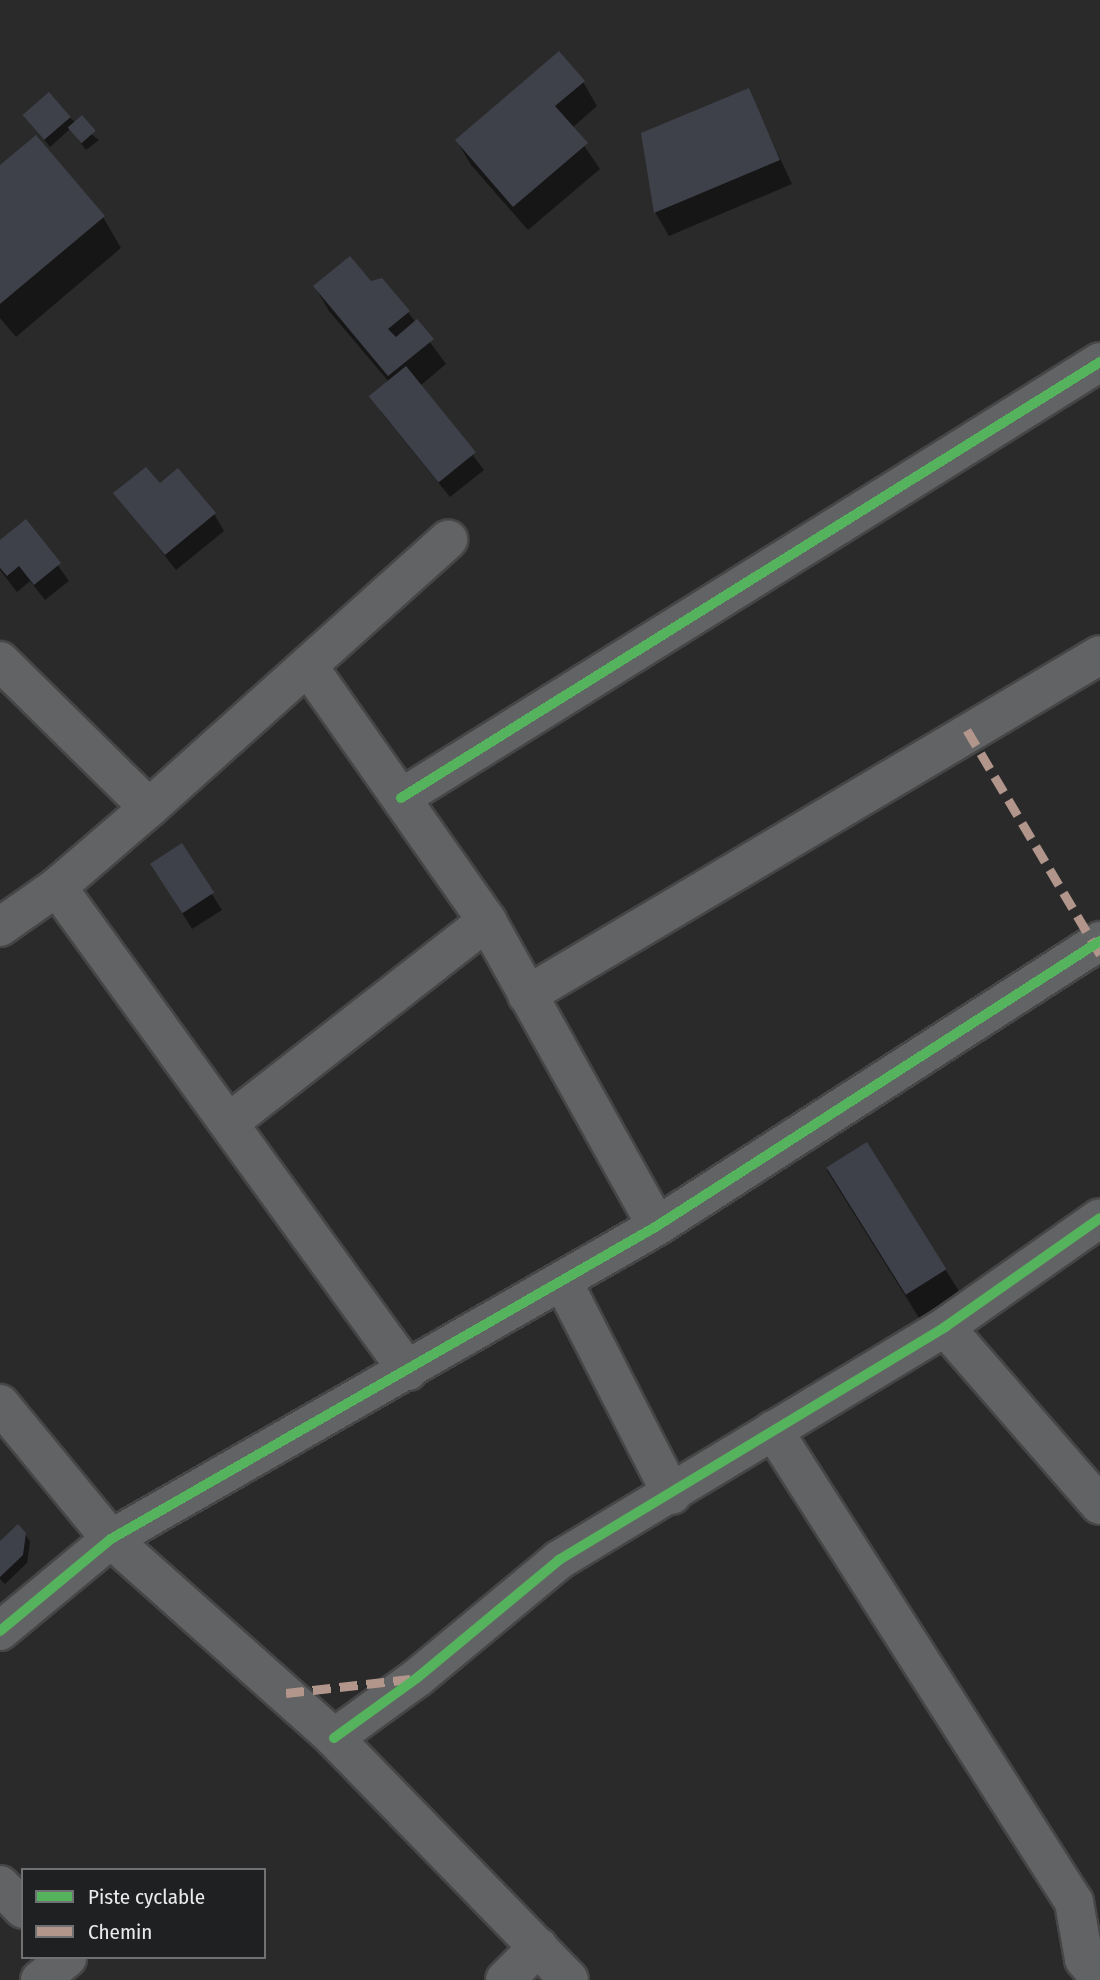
<!DOCTYPE html>
<html>
<head>
<meta charset="utf-8">
<style>
	body { margin:0 }
	#map { position:relative; width:1100px; height:1980px; overflow:hidden; background:#2a2a2b; font-family:"Fira Sans Condensed",sans-serif }
	div>[style] { position:absolute }
	.shadow>* { inset:0; background:#0007; transform-origin:0 0 }
	.building>* { inset:0; background:#3f414a; transform-origin:0 0 }
	.roads { filter:drop-shadow(2px 0 #464647) drop-shadow(-2px 0 #464647) drop-shadow(0 2px #464647) drop-shadow(0 -2px #464647) }
	.street>* { height:38px; margin:-19px; padding:0 19px; transform-origin:19px; border-radius:19px; background:#626364 }
	.quiet>* { height:9px; margin-top:-4.5px; transform-origin:0; background:repeating-linear-gradient(90deg,#b2968c 0 18px,transparent 0 27px) }
	.cycleway>* { height:10px; margin:-5px; padding:0 5px; transform-origin:5px; border-radius:5px; background:#56b35d }
	span { translate:-50% -50%; white-space:nowrap; text-align:center; line-height:1.15; -webkit-text-stroke:5px #1f2022; paint-order:stroke }
	.legend { position:absolute; left:21px; top:1868px; width:245px; height:91px; box-sizing:border-box; background:#1f2022; border:2px solid #707172; margin:0; padding:9px 12px; list-style:none; font-size:21px; color:#e9eaeb }
	.legend li { display:flex; align-items:center; gap:14px; height:35px }
	.legend b { width:35px; border:2px solid #707172 }
</style>
</head>
<body>
<div id="map">
	<div class="shadow">
		<div style="clip-path:polygon(583px 82px,597px 106px,572px 128px,600px 169px,528px 230px,471px 165px,457px 141px)"></div>
		<div style="clip-path:polygon(748px 90px,792px 184px,669px 236px,655px 212px)"></div>
		<div style="clip-path:polygon(25px 116px,70px 118px,99px 140px,86px 150px,70px 129px,50px 147px)"></div>
		<div style="clip-path:polygon(0 167px,103px 217px,121px 248px,16px 337px,0 318px)"></div>
		<div style="clip-path:polygon(370px 283px,408px 312px,446px 364px,420px 386px,484px 470px,450px 497px,381px 412px,372px 396px,389px 382px,329px 311px,315px 287px)"></div>
		<div style="clip-path:polygon(160px 485px,214px 514px,224px 531px,176px 570px,116px 494px)"></div>
		<div style="clip-path:polygon(26px 521px,69px 581px,45px 600px,30px 581px,17px 592px,0 570px,0 542px)"></div>
		<div style="clip-path:polygon(181px 846px,222px 910px,192px 929px,162px 880px)"></div>
		<div style="left:867px;top:1144px;width:176px;height:48px;rotate:58deg"></div>
		<div style="clip-path:polygon(25px 1534px,30px 1542px,27px 1563px,5px 1584px,0 1579px,0 1543px)"></div>
	</div>
	<div class="building">
		<div style="clip-path:polygon(559px 51px,585px 81px,555px 106px,588px 143px,513px 207px,455px 140px)"></div>
		<div style="clip-path:polygon(749px 88px,780px 160px,654px 213px,641px 133px)"></div>
		<div style="left:49px;top:92px;width:33px;height:35px;rotate:49deg"></div>
		<div style="left:82px;top:115px;width:21px;height:19px;rotate:49deg"></div>
		<div style="clip-path:polygon(36px 135px,105px 216px,0 304px,0 165px)"></div>
		<div style="clip-path:polygon(350px 256px,371px 281px,382px 278px,410px 311px,388px 329px,396px 337px,417px 319px,434px 339px,388px 376px,313px 286px)"></div>
		<div style="left:406px;top:366px;width:111px;height:48px;rotate:51deg"></div>
		<div style="clip-path:polygon(146px 467px,160px 483px,178px 468px,216px 513px,165px 555px,113px 493px)"></div>
		<div style="clip-path:polygon(26px 519px,61px 563px,34px 585px,19px 566px,7px 576px,0 568px,0 540px)"></div>
		<div style="left:182px;top:843px;width:59px;height:38px;rotate:57deg"></div>
		<div style="left:867px;top:1142px;width:150px;height:48px;rotate:58deg"></div>
		<div style="clip-path:polygon(18px 1524px,26px 1533px,23px 1555px,0 1577px,0 1541px)"></div>
	</div>
	<div class="roads">
		<div class="street">
			<div style="left:0;top:661px;width:209px;rotate:44.6deg"></div>
			<div style="left:310px;top:669px;width:308px;rotate:54.9deg"></div>
			<div style="left:487px;top:921px;width:349px;rotate:60.9deg"></div>
			<div style="left:401px;top:798px;width:824px;rotate:-31.95deg"></div>
			<div style="left:57px;top:887px;width:598px;rotate:54.05deg"></div>
			<div style="left:0;top:927px;width:70px;rotate:-35.1deg"></div>
			<div style="left:57px;top:887px;width:121px;rotate:-40.7deg"></div>
			<div style="left:149px;top:808px;width:402px;rotate:-41.9deg"></div>
			<div style="left:527px;top:995px;width:666px;rotate:-30.68deg"></div>
			<div style="left:231px;top:1121px;width:325px;rotate:-38deg"></div>
			<div style="left:563px;top:1282px;width:239px;rotate:62.9deg"></div>
			<div style="left:945px;top:1327px;width:236px;rotate:49deg"></div>
			<div style="left:0;top:1404px;width:175px;rotate:50.6deg"></div>
			<div style="left:111px;top:1539px;width:299px;rotate:41.7deg"></div>
			<div style="left:334px;top:1738px;width:337px;rotate:45.8deg"></div>
			<div style="left:773px;top:1430px;width:560px;rotate:57.47deg"></div>
			<div style="left:1074px;top:1902px;width:58px;rotate:80deg"></div>
			<div style="left:1084px;top:1959px;width:25px;rotate:50deg"></div>
			<div style="left:0;top:1631px;width:144px;rotate:-39.7deg"></div>
			<div style="left:111px;top:1539px;width:629px;rotate:-29.82deg"></div>
			<div style="left:657px;top:1226px;width:527px;rotate:-32.75deg"></div>
			<div style="left:334px;top:1738px;width:102px;rotate:-35.9deg"></div>
			<div style="left:417px;top:1678px;width:185px;rotate:-39.7deg"></div>
			<div style="left:559px;top:1560px;width:451px;rotate:-31.1deg"></div>
			<div style="left:945px;top:1327px;width:189px;rotate:-35.1deg"></div>
			<div style="left:0;top:1885px;width:33px;rotate:46deg"></div>
			<div style="left:40px;top:1980px;width:35px;rotate:-39deg"></div>
			<div style="left:505px;top:1980px;width:47px;rotate:-45deg"></div>
		</div>
	</div>
	<div class="quiet">
		<div style="left:967px;top:730px;width:261px;rotate:59.3deg"></div>
		<div style="left:286px;top:1693px;width:125px;rotate:-6.4deg"></div>
	</div>
	<div class="cycleway">
		<div style="left:401px;top:798px;width:824px;rotate:-31.95deg"></div>
		<div style="left:0;top:1631px;width:144px;rotate:-39.7deg"></div>
		<div style="left:111px;top:1539px;width:629px;rotate:-29.82deg"></div>
		<div style="left:657px;top:1226px;width:527px;rotate:-32.75deg"></div>
		<div style="left:334px;top:1738px;width:102px;rotate:-35.9deg"></div>
		<div style="left:417px;top:1678px;width:185px;rotate:-39.7deg"></div>
		<div style="left:559px;top:1560px;width:451px;rotate:-31.1deg"></div>
		<div style="left:945px;top:1327px;width:189px;rotate:-35.1deg"></div>
	</div>
	<ul class="legend">
	<li><b style="height:9px;background:#56b35d"></b>Piste cyclable</li>
	<li><b style="height:9px;background:#b2968c"></b>Chemin</li>
	</ul>
</div>
</body>
</html>
